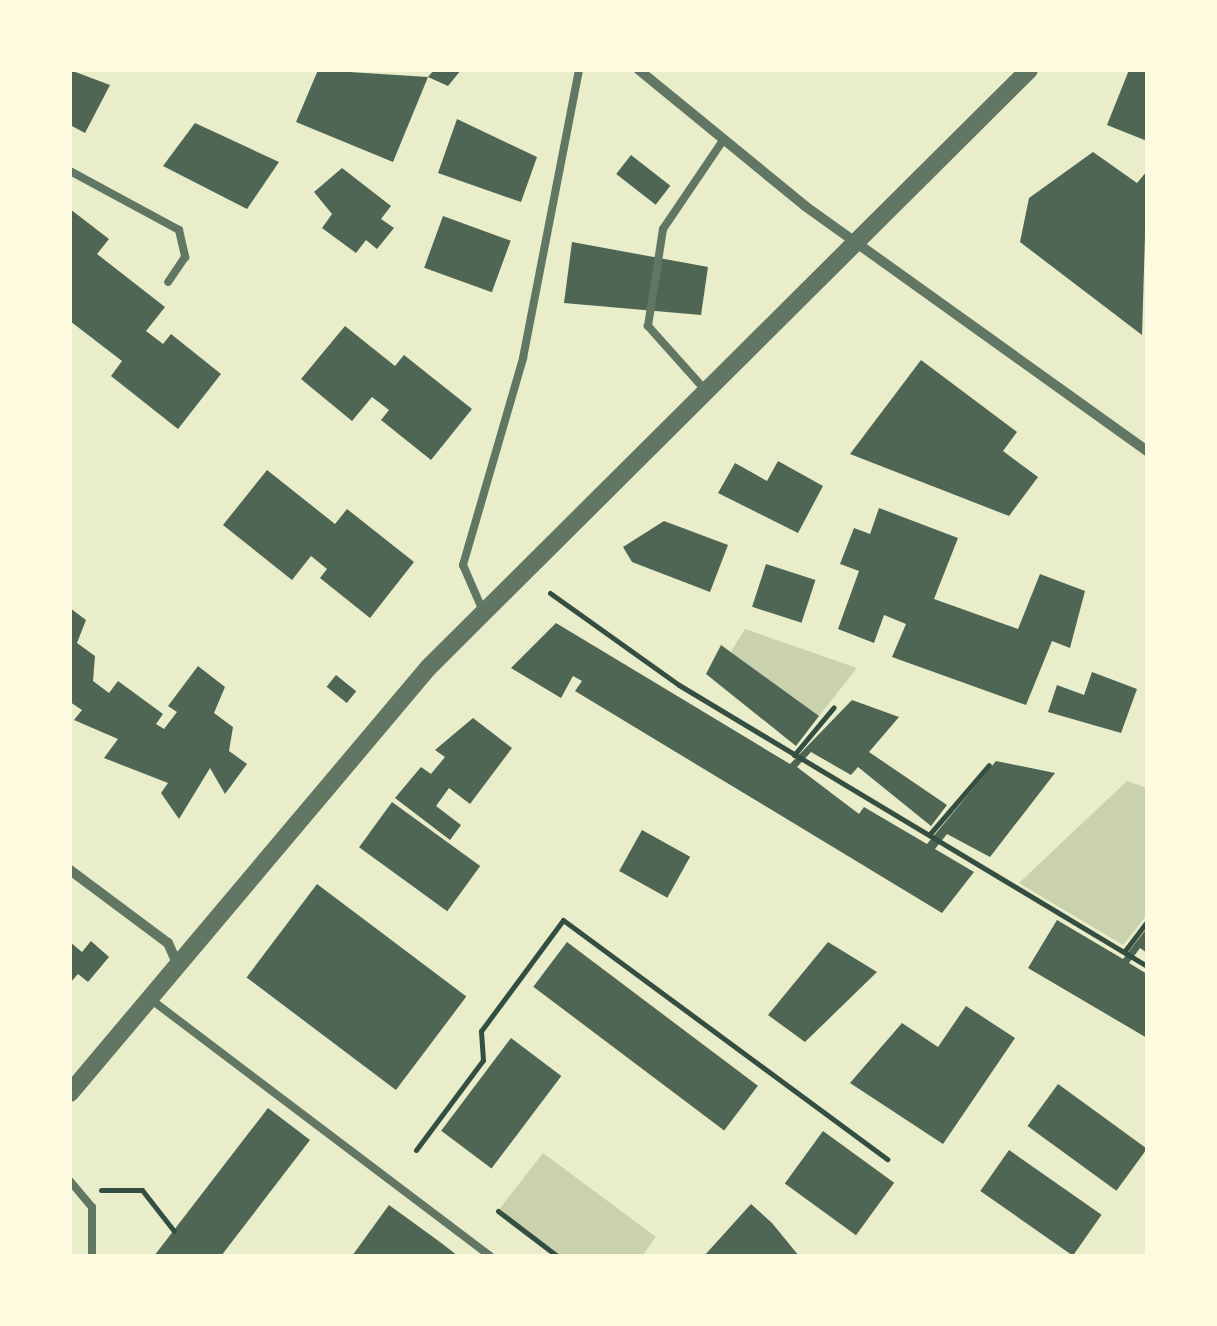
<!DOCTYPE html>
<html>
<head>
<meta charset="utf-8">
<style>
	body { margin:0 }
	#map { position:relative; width:1217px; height:1326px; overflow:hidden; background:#e9edc9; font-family:"Noto Sans",sans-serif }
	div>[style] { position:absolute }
	.green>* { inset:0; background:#cad2ad }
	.building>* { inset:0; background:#4f6655; transform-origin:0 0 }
	.path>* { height:5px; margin:-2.5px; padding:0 2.5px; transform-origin:2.5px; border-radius:2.5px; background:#344e41 }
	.service>* { height:8px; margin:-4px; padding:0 4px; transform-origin:4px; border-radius:4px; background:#617663 }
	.minor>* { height:10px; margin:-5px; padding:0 5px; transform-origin:5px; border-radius:5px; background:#617663 }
	.tertiary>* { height:18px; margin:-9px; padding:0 9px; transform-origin:9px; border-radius:9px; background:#617663 }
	span { translate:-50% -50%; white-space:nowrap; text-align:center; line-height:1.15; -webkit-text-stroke:10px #fefae0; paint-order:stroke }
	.frame { position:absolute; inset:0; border:72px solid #fefae0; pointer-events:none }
</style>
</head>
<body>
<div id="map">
	<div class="green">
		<div style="clip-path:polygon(745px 629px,857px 668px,819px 716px,730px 653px)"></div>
		<div style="clip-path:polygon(1127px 781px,1147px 788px,1147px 915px,1123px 945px,1019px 883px)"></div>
		<div style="clip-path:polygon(543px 1153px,656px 1237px,642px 1256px,557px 1256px,498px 1211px)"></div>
	</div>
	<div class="building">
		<div style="clip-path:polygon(70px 70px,110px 85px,85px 133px,70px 125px)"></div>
		<div style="clip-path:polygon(318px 70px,428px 77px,393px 162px,296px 122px)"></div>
		<div style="clip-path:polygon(434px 70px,461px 70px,448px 86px,428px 77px)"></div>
		<div style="clip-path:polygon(1129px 70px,1147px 70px,1147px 141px,1107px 125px)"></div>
		<div style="clip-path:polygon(457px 119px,537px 157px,521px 202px,438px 173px)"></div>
		<div style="clip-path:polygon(195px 123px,279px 162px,247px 209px,163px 166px)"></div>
		<div style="clip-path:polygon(1093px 152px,1137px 183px,1147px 171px,1142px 335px,1020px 242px,1029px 198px)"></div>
		<div style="left:631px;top:155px;width:50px;height:24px;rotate:38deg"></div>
		<div style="clip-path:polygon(342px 168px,391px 206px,381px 219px,394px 228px,377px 249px,366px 240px,356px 253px,322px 228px,332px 214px,314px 192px)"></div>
		<div style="clip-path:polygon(70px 209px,109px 239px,97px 254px,165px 307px,146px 331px,163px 344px,171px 334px,221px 374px,178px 429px,111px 376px,122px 361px,70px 321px)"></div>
		<div style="left:443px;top:216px;width:72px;height:55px;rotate:20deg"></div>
		<div style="clip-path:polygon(572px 242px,708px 267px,701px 315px,564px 303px)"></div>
		<div style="clip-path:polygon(345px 326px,395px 366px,404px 355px,472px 409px,431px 460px,381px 420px,389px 410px,372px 397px,352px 421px,301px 379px)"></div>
		<div style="clip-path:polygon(921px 360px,1017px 432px,1003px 451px,1038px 477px,1009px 516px,850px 454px)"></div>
		<div style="clip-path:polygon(778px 461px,823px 486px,798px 533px,718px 493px,735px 463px,767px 481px)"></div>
		<div style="clip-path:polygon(267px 470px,335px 524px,347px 509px,414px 562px,370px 618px,320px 578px,327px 569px,311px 556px,292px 580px,223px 525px)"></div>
		<div style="clip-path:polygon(879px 508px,958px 538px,934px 599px,1018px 629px,1040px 574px,1085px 591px,1070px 648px,1052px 641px,1026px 705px,892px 657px,906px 624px,884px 615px,874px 643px,838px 629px,859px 571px,840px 564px,854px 528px,870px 534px)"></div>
		<div style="clip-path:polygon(664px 521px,728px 545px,710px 592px,632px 562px,623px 547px)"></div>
		<div style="left:766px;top:564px;width:52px;height:45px;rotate:18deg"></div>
		<div style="clip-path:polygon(70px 608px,86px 620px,77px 643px,95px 656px,93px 681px,109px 693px,118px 681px,163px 714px,156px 724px,164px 729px,177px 712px,168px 706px,198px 666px,225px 687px,214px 713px,233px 727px,229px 751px,247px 764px,225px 794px,210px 768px,179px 819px,161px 793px,168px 783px,104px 758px,118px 739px,74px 720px,82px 710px,70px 702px)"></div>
		<div style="clip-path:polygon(556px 623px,790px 764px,852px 700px,899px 717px,869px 752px,947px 805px,931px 826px,858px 767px,851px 775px,811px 752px,797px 767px,859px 814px,864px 807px,927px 844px,996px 761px,1055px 773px,990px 857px,947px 834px,935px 849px,974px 872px,942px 913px,575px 691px,582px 681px,573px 676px,561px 698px,511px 668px)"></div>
		<div style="clip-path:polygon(721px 645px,819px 716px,796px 746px,706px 674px)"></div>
		<div style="clip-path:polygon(1092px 672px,1137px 689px,1121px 733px,1048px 712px,1057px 685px,1084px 695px)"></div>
		<div style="left:336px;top:675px;width:26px;height:15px;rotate:39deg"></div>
		<div style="clip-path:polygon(473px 718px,512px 748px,470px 804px,449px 788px,436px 806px,461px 825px,450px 840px,395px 798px,421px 767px,431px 774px,445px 757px,435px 750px)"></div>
		<div style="left:392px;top:802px;width:109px;height:56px;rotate:36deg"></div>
		<div style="left:642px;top:830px;width:55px;height:47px;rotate:29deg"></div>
		<div style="left:317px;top:884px;width:187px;height:117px;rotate:37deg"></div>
		<div style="clip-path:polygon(1057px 920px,1123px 959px,1147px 928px,1147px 953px,1140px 948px,1129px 963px,1147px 974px,1147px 1038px,1028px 968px)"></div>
		<div style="clip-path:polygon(91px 941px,109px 957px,88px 982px,78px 974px,70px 983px,70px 942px,82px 952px)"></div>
		<div style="left:567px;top:942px;width:239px;height:56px;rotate:37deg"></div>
		<div style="clip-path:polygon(828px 942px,877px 972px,805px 1042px,768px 1015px)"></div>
		<div style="clip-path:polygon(966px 1006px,1015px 1038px,943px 1144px,850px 1083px,902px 1023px,938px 1047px)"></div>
		<div style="left:511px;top:1038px;width:63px;height:116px;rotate:37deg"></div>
		<div style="left:1058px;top:1084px;width:110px;height:52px;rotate:36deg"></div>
		<div style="clip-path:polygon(268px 1108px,310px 1140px,221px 1256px,154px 1256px)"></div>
		<div style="left:823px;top:1131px;width:88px;height:65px;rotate:36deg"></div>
		<div style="left:1009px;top:1150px;width:113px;height:50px;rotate:35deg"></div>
		<div style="clip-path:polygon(751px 1204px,772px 1223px,799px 1256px,704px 1256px)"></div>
		<div style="clip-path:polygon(389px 1205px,440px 1242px,458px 1256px,352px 1256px)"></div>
	</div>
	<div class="path">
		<div style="left:550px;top:593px;width:158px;rotate:35.5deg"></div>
		<div style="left:679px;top:685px;width:546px;rotate:30.98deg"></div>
		<div style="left:794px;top:755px;width:62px;rotate:-50.2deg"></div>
		<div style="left:929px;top:835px;width:92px;rotate:-49.4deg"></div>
		<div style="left:1124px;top:952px;width:38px;rotate:-53deg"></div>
		<div style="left:416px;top:1150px;width:112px;rotate:-53.3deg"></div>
		<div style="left:483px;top:1060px;width:29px;rotate:-94deg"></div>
		<div style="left:481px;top:1031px;width:138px;rotate:-53.5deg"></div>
		<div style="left:563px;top:920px;width:403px;rotate:36.4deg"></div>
		<div style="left:101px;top:1190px;width:41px"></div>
		<div style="left:142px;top:1190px;width:52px;rotate:52deg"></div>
		<div style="left:498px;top:1211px;width:74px;rotate:37.3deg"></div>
	</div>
	<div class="service">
		<div style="left:70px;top:171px;width:124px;rotate:28.4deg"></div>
		<div style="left:179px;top:230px;width:28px;rotate:77deg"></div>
		<div style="left:185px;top:257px;width:30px;rotate:124deg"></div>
		<div style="left:707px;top:392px;width:89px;rotate:-131.8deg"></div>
		<div style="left:648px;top:326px;width:98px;rotate:-81.2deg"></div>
		<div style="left:663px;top:229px;width:109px;rotate:-55.9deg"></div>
		<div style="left:483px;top:611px;width:50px;rotate:-113.5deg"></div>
		<div style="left:463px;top:565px;width:216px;rotate:-73.8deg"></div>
		<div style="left:523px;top:358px;width:293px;rotate:-79deg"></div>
		<div style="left:149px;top:998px;width:428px;rotate:37.1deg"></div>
		<div style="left:70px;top:1181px;width:34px;rotate:50deg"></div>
		<div style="left:92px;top:1207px;width:49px;rotate:90deg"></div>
	</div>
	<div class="minor">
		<div style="left:639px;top:70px;width:215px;rotate:39.3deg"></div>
		<div style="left:805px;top:206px;width:421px;rotate:35.6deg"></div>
		<div style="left:70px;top:870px;width:122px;rotate:36.7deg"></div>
		<div style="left:168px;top:943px;width:24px;rotate:66deg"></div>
	</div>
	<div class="tertiary">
		<div style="left:70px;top:1093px;width:556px;rotate:-49.89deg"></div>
		<div style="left:428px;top:668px;width:848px;rotate:-44.86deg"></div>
	</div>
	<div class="frame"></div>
</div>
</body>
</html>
